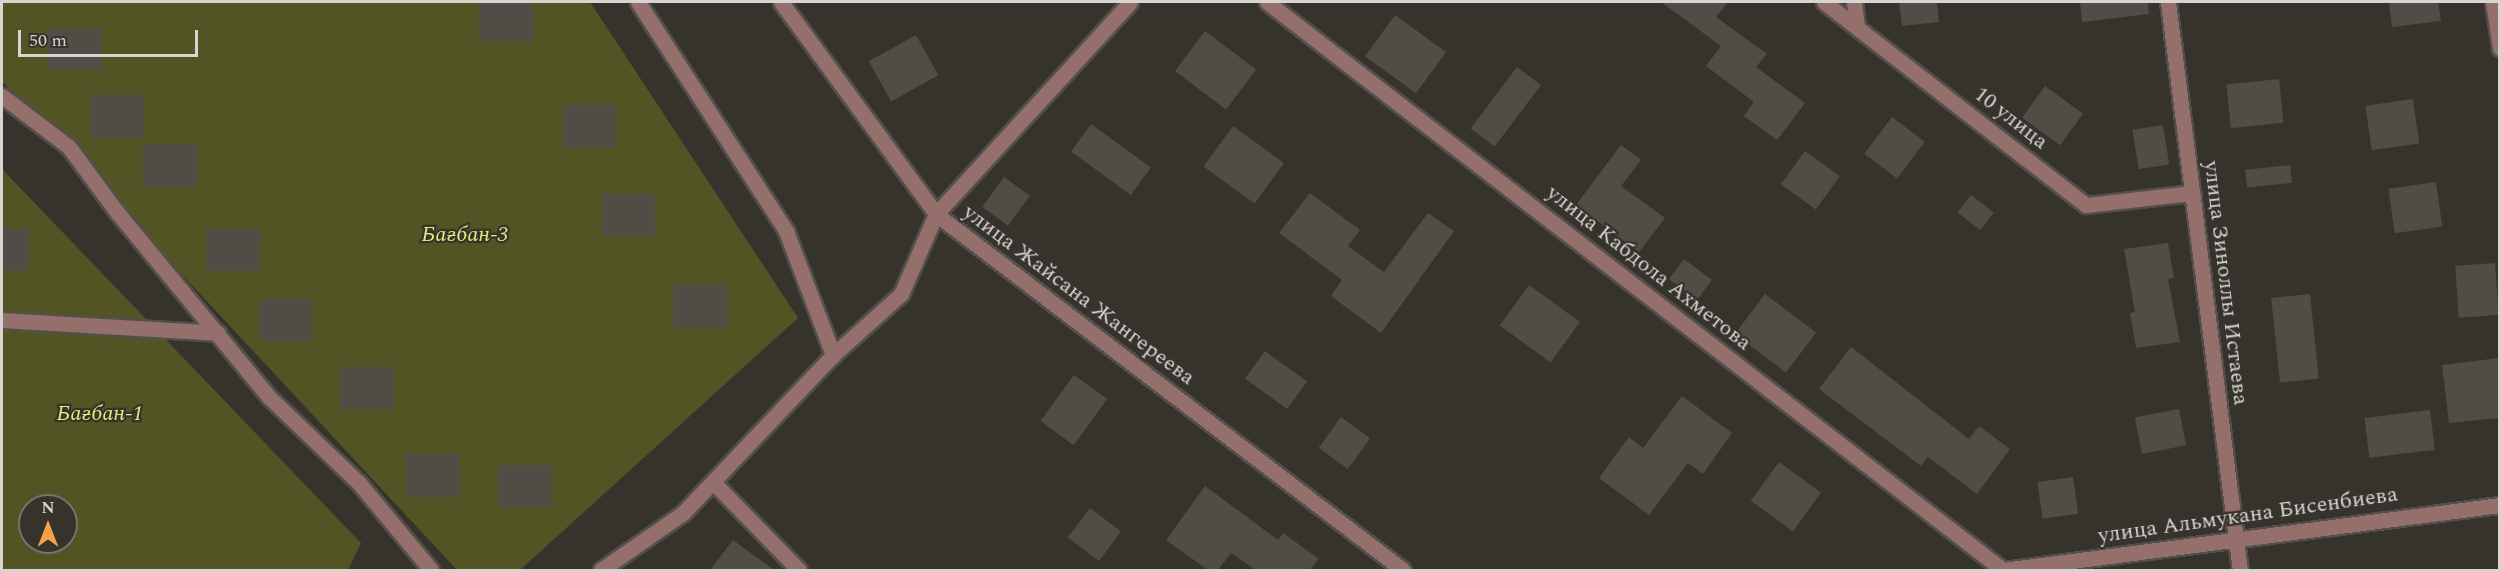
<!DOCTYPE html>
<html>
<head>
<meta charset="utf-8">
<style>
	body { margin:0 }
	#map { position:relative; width:2501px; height:572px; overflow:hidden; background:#36332d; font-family:Spectral,serif }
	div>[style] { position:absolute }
	.green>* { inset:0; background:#535424 }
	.building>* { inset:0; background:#504c46; transform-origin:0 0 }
	.roads { filter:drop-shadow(2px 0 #53504b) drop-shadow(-2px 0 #53504b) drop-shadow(0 2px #53504b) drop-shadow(0 -2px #53504b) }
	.minor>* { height:15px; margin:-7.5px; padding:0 7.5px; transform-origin:7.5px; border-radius:7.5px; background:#956f6b }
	span { translate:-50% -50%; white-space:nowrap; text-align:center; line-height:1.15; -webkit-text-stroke:4.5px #36332d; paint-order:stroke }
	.street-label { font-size:22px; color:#d7d4d1 }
	.park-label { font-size:22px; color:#e6e976; font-style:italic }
	.frame { position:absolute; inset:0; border:3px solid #d7d4d1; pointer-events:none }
	.north { position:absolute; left:18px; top:494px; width:60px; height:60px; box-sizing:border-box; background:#36332d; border:2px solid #76736f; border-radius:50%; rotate:0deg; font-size:16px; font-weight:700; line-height:24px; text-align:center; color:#d7d4d1 }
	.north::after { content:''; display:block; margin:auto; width:21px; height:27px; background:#f5a345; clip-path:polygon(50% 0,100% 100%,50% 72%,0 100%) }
	.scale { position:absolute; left:18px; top:30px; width:180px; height:27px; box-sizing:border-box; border:3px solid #d7d4d1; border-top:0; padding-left:8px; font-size:18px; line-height:21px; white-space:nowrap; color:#d7d4d1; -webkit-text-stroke:4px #36332d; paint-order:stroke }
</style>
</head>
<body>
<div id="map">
	<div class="green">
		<div style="clip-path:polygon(2px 2px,590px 2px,798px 318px,520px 570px,457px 570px,2px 81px)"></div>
		<div style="clip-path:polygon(evenodd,2px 169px,361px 543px,348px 570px,2px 570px,2px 169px,30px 506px,66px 506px,66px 542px,30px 542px,30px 506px)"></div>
	</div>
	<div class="building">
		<div style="left:479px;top:2px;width:54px;height:39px"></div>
		<div style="clip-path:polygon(1661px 2px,1728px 2px,1716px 17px,1767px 54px,1756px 67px,1805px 103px,1777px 140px,1744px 116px,1754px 102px,1706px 66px,1721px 46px)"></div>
		<div style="clip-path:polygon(1899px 2px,1937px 2px,1939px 22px,1902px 26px)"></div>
		<div style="clip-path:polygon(2080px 2px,2148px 2px,2149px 14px,2082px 22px)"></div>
		<div style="clip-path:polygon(2389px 2px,2438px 2px,2441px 21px,2392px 27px)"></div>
		<div style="left:1395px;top:15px;width:63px;height:51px;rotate:36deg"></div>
		<div style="left:48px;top:28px;width:54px;height:42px"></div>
		<div style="left:1205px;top:31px;width:64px;height:50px;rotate:37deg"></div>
		<div style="left:916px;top:35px;width:46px;height:54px;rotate:61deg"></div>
		<div style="left:1517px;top:67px;width:30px;height:77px;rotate:37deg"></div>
		<div style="left:2279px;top:79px;width:44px;height:53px;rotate:84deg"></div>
		<div style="left:2045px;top:86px;width:47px;height:39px;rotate:36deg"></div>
		<div style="left:91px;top:95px;width:53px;height:43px"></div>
		<div style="left:2413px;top:99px;width:45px;height:48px;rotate:82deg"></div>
		<div style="left:563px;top:105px;width:53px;height:43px"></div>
		<div style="left:1892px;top:117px;width:41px;height:46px;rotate:37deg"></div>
		<div style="left:1091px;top:124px;width:74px;height:34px;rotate:36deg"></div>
		<div style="left:2163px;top:125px;width:40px;height:31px;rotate:81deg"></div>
		<div style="left:1233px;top:126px;width:63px;height:50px;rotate:36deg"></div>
		<div style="left:143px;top:144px;width:54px;height:43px"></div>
		<div style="clip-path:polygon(1621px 145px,1641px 160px,1621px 186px,1665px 218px,1639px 252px,1596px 220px,1593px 224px,1573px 209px)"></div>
		<div style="left:1805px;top:151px;width:43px;height:41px;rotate:36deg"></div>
		<div style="left:2290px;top:165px;width:18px;height:45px;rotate:84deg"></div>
		<div style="left:1004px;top:177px;width:32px;height:37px;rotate:36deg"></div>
		<div style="left:2436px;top:182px;width:45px;height:48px;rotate:82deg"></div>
		<div style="clip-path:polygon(1310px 193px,1360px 230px,1348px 246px,1384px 272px,1428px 213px,1454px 231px,1381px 333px,1331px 296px,1342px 280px,1279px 233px)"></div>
		<div style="left:602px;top:194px;width:53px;height:42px"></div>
		<div style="left:1971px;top:195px;width:29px;height:22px;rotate:38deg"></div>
		<div style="left:2px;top:229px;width:27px;height:42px"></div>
		<div style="left:206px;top:229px;width:54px;height:42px"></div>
		<div style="clip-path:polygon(2168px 243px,2174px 278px,2168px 279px,2180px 342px,2136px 348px,2130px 313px,2135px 312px,2124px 249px)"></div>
		<div style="left:1684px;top:259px;width:35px;height:25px;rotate:37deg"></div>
		<div style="left:2495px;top:263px;width:52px;height:40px;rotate:86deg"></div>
		<div style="left:673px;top:285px;width:54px;height:43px"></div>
		<div style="left:1529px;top:285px;width:63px;height:50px;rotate:36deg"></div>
		<div style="left:1765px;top:294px;width:64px;height:50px;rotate:37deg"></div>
		<div style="left:2310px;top:294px;width:85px;height:39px;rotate:84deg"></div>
		<div style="left:259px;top:299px;width:53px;height:42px"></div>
		<div style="clip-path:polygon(1851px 347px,1969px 439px,1979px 426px,2010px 449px,1977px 494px,1928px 457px,1921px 466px,1819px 389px)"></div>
		<div style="left:1265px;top:351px;width:52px;height:34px;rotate:36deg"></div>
		<div style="clip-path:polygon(2499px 358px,2499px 418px,2449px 423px,2442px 365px)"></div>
		<div style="left:340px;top:367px;width:54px;height:42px"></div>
		<div style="left:1074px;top:375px;width:41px;height:57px;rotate:36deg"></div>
		<div style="clip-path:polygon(1682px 396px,1732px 433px,1703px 474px,1688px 463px,1649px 515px,1599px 478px,1629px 437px,1643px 448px)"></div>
		<div style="left:2179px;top:409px;width:37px;height:45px;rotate:79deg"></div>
		<div style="left:2430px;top:410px;width:40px;height:66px;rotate:83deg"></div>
		<div style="left:1341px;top:417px;width:36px;height:38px;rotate:36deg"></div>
		<div style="left:406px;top:454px;width:54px;height:43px"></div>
		<div style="left:1779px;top:462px;width:52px;height:48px;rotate:36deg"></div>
		<div style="left:498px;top:465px;width:54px;height:42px"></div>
		<div style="left:2073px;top:477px;width:37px;height:36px;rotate:82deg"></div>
		<div style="clip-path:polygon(1205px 486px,1278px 540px,1283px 533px,1319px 559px,1310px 570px,1256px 570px,1231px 553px,1218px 570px,1208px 570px,1166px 540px)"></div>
		<div style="left:1090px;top:508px;width:39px;height:37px;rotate:37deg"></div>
		<div style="clip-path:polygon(733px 540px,774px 570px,710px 570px)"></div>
	</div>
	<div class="roads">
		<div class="minor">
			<div style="left:638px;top:2px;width:273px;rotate:57.1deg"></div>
			<div style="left:786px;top:231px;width:133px;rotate:69.2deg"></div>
			<div style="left:781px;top:2px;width:263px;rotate:53.8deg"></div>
			<div style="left:936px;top:214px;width:587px;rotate:37.32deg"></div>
			<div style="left:1267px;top:2px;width:930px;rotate:37.66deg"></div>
			<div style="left:1824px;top:2px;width:331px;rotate:37.8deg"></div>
			<div style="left:2086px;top:205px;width:107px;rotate:-6.5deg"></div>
			<div style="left:1854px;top:2px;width:24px;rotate:83deg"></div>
			<div style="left:2168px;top:2px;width:573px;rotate:82.78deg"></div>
			<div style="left:2493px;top:2px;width:47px;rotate:81.3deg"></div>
			<div style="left:2px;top:96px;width:84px;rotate:37.3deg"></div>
			<div style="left:69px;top:147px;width:81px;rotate:53.6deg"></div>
			<div style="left:117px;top:212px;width:239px;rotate:50.6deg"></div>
			<div style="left:269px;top:397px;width:124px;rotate:43.7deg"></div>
			<div style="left:359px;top:483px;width:113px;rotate:50.4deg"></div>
			<div style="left:2px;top:320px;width:216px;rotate:3.4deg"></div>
			<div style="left:713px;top:482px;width:123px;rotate:45.7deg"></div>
			<div style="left:601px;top:570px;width:100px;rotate:-34.8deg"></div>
			<div style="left:683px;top:513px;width:218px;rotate:-46.5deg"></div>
			<div style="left:833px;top:355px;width:91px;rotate:-41.9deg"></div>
			<div style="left:901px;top:294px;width:87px;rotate:-66.4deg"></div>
			<div style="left:936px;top:214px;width:287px;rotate:-47.5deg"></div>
			<div style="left:2003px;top:570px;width:501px;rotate:-7.45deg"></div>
		</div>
	</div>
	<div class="street-label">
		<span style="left:2011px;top:118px;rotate:38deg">10 улица</span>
		<span style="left:1649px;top:268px;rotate:38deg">улица Кабдола Ахметова</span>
		<span style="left:2226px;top:283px;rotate:83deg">улица Зиноллы Истаева</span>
		<span style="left:1079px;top:295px;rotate:37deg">улица Жайсана Жангереева</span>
		<span style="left:2248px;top:515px;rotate:-8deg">улица Альмукана Бисенбиева</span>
	</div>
	<div class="park-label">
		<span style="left:465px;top:235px">Бағбан-3</span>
		<span style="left:100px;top:414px">Бағбан-1</span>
	</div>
	<div class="frame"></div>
	<div class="north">N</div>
	<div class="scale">50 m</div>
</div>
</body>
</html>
